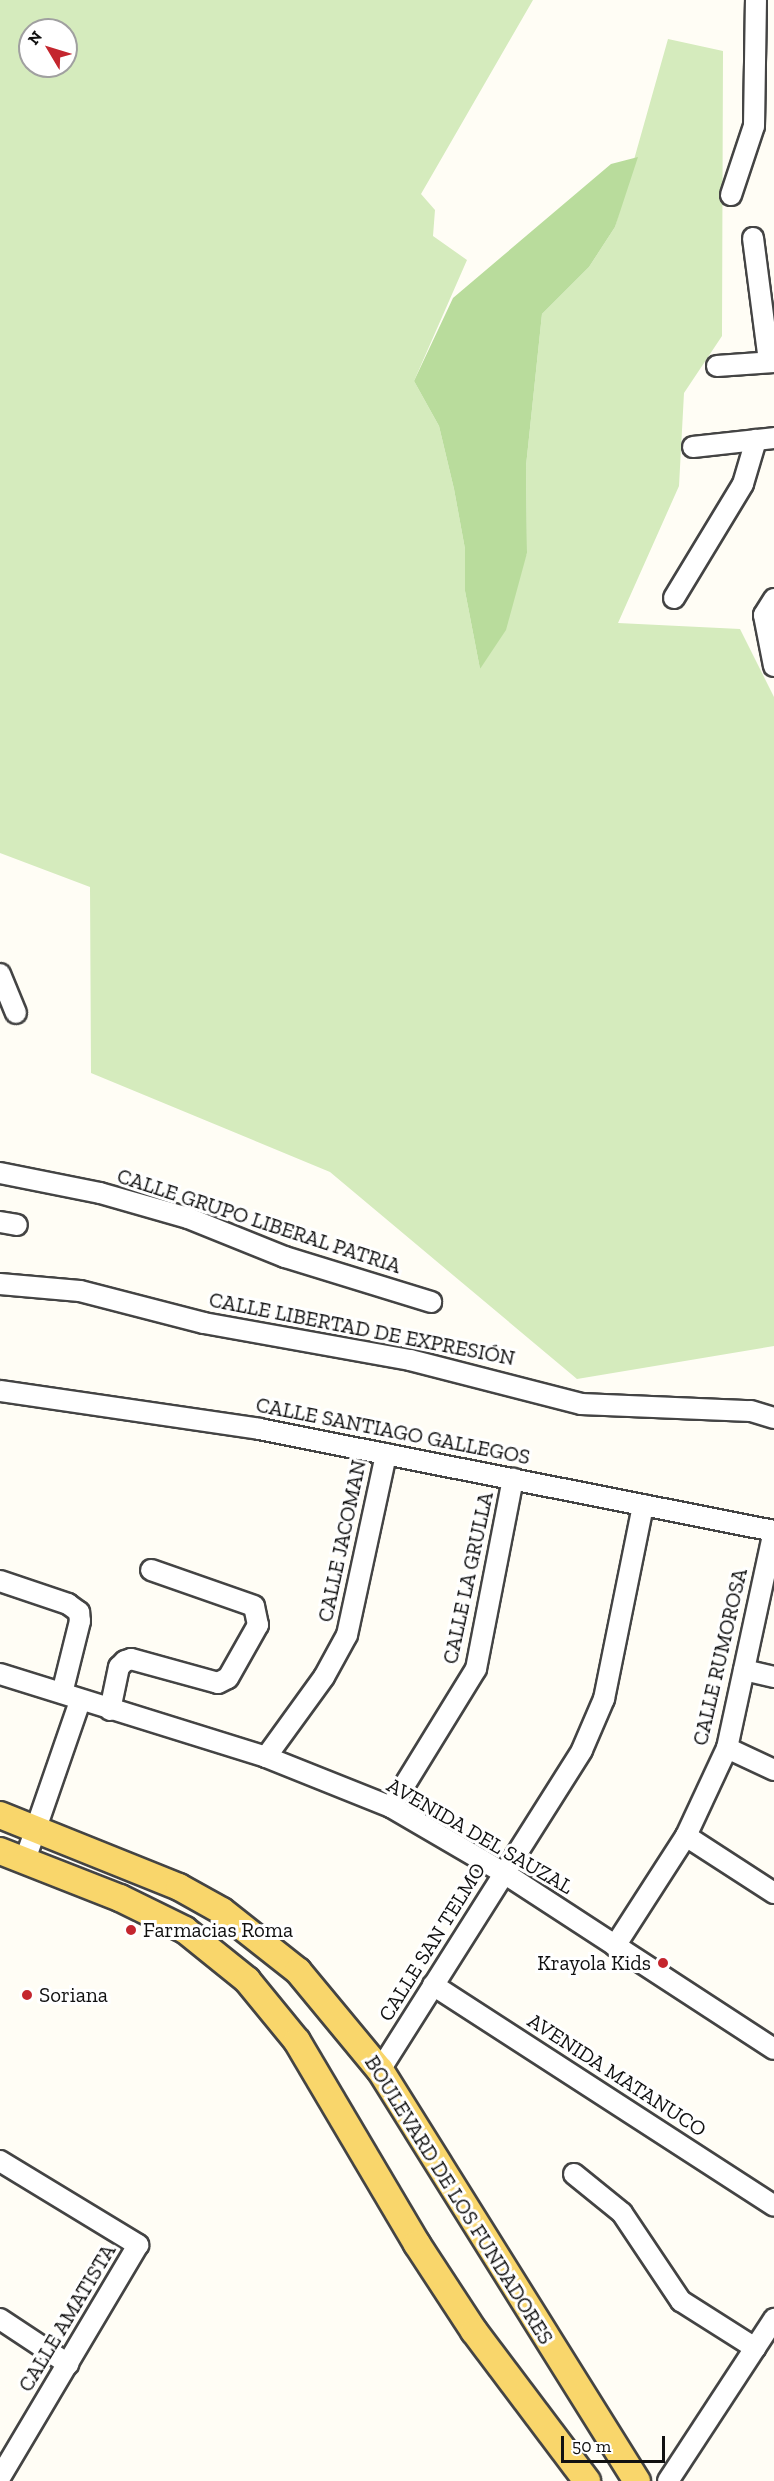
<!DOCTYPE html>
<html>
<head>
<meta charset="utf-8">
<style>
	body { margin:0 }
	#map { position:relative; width:774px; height:2481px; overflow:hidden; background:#fffdf5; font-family:"Zilla Slab",serif }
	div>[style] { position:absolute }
	.green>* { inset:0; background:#d5ebbd }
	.forest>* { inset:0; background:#b9dc9c }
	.roads { filter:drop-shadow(2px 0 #444) drop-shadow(-2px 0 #444) drop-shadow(0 2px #444) drop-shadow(0 -2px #444) }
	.minor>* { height:20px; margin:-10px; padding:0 10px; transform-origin:10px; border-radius:10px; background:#fff }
	.major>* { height:26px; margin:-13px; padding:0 13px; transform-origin:13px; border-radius:13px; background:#f9d66b }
	.dots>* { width:16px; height:16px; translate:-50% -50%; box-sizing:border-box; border:3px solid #fff; border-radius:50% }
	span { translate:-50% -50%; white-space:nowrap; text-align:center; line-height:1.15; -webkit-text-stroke:6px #fff; paint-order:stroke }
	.street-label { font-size:21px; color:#111 }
	.poi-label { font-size:21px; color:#111 }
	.left { translate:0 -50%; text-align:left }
	.right { translate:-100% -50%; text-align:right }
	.north { position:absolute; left:18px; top:18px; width:60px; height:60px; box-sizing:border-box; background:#fff; border:2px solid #a0a0a0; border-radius:50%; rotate:308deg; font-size:16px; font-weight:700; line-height:24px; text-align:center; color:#111 }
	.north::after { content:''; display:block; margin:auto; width:21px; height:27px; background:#c4262e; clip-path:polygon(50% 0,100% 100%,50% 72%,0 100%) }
	.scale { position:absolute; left:561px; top:2436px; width:104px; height:27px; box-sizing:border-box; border:3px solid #111; border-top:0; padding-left:8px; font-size:18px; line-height:21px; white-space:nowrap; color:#111; -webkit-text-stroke:4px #fff; paint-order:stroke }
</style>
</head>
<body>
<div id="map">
	<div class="green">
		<div style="clip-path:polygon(evenodd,0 0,533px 0,421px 194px,435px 210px,433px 236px,467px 260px,414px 381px,439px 426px,454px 489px,465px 549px,465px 591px,480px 669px,527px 553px,526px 466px,542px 314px,589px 267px,615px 227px,668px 39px,723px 51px,722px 336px,684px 393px,679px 486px,618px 623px,740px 629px,774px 697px,774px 1346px,577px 1379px,330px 1172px,91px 1073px,90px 887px,0 853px,0 0,30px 30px,66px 30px,66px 66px,30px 66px,30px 30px)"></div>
	</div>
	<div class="forest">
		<div style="clip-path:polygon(638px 157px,615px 227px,589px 267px,542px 314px,526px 466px,527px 553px,506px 630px,480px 669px,465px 591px,465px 549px,454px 489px,439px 426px,414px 381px,453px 298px,611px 164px)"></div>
	</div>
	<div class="roads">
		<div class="minor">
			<div style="left:731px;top:195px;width:73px;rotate:-71.6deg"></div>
			<div style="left:754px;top:126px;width:126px;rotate:-89.1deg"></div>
			<div style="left:753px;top:238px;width:125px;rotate:82.6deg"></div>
			<div style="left:717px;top:366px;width:57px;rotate:-4deg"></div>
			<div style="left:693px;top:447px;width:81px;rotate:-6.3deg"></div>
			<div style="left:674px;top:598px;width:133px;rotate:-58.8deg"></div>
			<div style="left:743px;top:484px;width:46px;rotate:-73.5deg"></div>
			<div style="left:774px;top:599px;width:19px;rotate:122deg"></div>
			<div style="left:764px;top:615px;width:52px;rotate:78.9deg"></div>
			<div style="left:0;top:974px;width:42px;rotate:67.7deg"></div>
			<div style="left:0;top:1173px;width:102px;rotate:11.3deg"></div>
			<div style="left:100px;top:1193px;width:91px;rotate:15.9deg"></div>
			<div style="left:188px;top:1218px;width:105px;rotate:21.9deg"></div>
			<div style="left:285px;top:1257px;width:153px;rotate:17.1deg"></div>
			<div style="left:0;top:1222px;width:17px;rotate:10deg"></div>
			<div style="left:0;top:1284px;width:80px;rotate:5deg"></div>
			<div style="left:80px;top:1291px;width:128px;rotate:14.5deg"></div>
			<div style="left:204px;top:1323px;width:209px;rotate:10.2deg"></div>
			<div style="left:410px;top:1360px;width:177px;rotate:14.4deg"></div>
			<div style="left:581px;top:1404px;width:170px;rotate:2.4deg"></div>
			<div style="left:751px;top:1411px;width:24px;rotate:17deg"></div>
			<div style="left:0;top:1391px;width:262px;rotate:8.3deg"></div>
			<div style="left:259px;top:1429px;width:525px;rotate:11.2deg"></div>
			<div style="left:0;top:1581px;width:72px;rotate:18.7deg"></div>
			<div style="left:68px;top:1604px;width:14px;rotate:36deg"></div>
			<div style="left:79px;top:1612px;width:9px;rotate:84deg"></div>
			<div style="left:80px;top:1621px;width:74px;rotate:104deg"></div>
			<div style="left:744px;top:1670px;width:31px;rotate:13deg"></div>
			<div style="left:0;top:1674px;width:279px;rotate:17.3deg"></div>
			<div style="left:266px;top:1757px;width:135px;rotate:21.8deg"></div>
			<div style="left:391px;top:1807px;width:131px;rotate:30.3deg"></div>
			<div style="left:504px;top:1873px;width:322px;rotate:33.1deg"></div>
			<div style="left:110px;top:1710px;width:44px;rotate:-78.2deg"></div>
			<div style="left:119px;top:1667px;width:8px;rotate:-45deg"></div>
			<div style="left:125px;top:1661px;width:6px;rotate:-18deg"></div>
			<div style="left:131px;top:1659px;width:90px;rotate:15.4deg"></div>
			<div style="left:218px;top:1683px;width:11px;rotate:-27deg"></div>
			<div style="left:228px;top:1678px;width:61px;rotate:-60.5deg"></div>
			<div style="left:258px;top:1625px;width:19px;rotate:-102deg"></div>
			<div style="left:254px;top:1606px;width:109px;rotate:-160.7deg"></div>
			<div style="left:727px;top:1748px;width:52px;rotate:25.1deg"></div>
			<div style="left:266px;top:1757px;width:99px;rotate:-54.1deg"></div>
			<div style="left:324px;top:1677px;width:48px;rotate:-61.3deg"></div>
			<div style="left:347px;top:1635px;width:185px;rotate:-77.8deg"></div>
			<div style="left:391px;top:1807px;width:162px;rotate:-58.4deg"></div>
			<div style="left:476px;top:1669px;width:194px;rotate:-79deg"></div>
			<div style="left:686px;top:1836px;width:105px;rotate:32.9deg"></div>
			<div style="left:25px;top:1860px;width:168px;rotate:-70.9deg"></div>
			<div style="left:615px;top:1946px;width:131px;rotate:-57.2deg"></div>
			<div style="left:686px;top:1836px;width:97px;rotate:-65deg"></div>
			<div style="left:727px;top:1748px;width:222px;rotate:-77.8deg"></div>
			<div style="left:433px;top:1985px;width:406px;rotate:32.9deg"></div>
			<div style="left:380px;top:2070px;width:378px;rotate:-57.7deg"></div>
			<div style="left:582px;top:1750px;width:56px;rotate:-66.7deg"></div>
			<div style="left:604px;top:1699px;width:198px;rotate:-78.6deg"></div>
			<div style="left:0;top:2161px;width:162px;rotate:31.3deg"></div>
			<div style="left:138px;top:2245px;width:270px;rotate:120.7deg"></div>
			<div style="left:574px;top:2174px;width:62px;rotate:39.1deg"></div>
			<div style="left:622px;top:2213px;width:106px;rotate:56.2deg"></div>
			<div style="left:681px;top:2301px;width:88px;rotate:32.4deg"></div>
			<div style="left:0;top:2319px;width:82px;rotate:33.5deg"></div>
			<div style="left:668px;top:2481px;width:194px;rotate:-56.8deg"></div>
		</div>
		<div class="major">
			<div style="left:0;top:1815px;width:193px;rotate:21.9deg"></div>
			<div style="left:179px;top:1887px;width:49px;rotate:29.2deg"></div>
			<div style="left:222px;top:1911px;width:97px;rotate:38.3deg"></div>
			<div style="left:298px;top:1971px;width:129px;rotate:50.4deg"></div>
			<div style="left:380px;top:2070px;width:485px;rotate:58deg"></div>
			<div style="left:0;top:1851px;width:129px;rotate:21.4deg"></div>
			<div style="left:120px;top:1898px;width:72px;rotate:26.2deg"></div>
			<div style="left:185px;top:1930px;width:80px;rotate:38.9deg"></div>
			<div style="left:247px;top:1980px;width:79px;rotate:50.7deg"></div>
			<div style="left:297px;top:2041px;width:236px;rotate:59.4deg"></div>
			<div style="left:417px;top:2244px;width:104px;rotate:56.8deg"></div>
			<div style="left:474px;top:2331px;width:188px;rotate:53deg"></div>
		</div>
	</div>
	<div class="dots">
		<div style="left:131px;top:1930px;background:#c4262e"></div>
		<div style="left:663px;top:1963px;background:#c4262e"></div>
		<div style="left:27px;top:1995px;background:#c4262e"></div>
	</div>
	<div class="street-label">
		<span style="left:259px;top:1221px;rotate:18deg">CALLE GRUPO LIBERAL PATRIA</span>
		<span style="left:362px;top:1329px;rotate:11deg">CALLE LIBERTAD DE EXPRESIÓN</span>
		<span style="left:393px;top:1431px;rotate:11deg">CALLE SANTIAGO GALLEGOS</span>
		<span style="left:342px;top:1541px;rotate:-78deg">CALLE JACOMAN</span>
		<span style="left:468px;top:1578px;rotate:-78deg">CALLE LA GRULLA</span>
		<span style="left:720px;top:1657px;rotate:-77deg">CALLE RUMOROSA</span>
		<span style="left:480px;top:1836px;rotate:30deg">AVENIDA DEL SAUZAL</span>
		<span style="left:432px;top:1942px;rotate:-58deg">CALLE SAN TELMO</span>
		<span style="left:617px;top:2075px;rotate:33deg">AVENIDA MATANUCO</span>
		<span style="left:459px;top:2200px;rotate:58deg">BOULEVARD DE LOS FUNDADORES</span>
		<span style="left:67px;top:2318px;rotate:-59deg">CALLE AMATISTA</span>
	</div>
	<div class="poi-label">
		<span class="left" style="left:143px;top:1930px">Farmacias Roma</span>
		<span class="right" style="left:651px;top:1963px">Krayola Kids</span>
		<span class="left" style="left:39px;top:1995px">Soriana</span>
	</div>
	<div class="north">N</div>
	<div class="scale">50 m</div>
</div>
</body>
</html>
